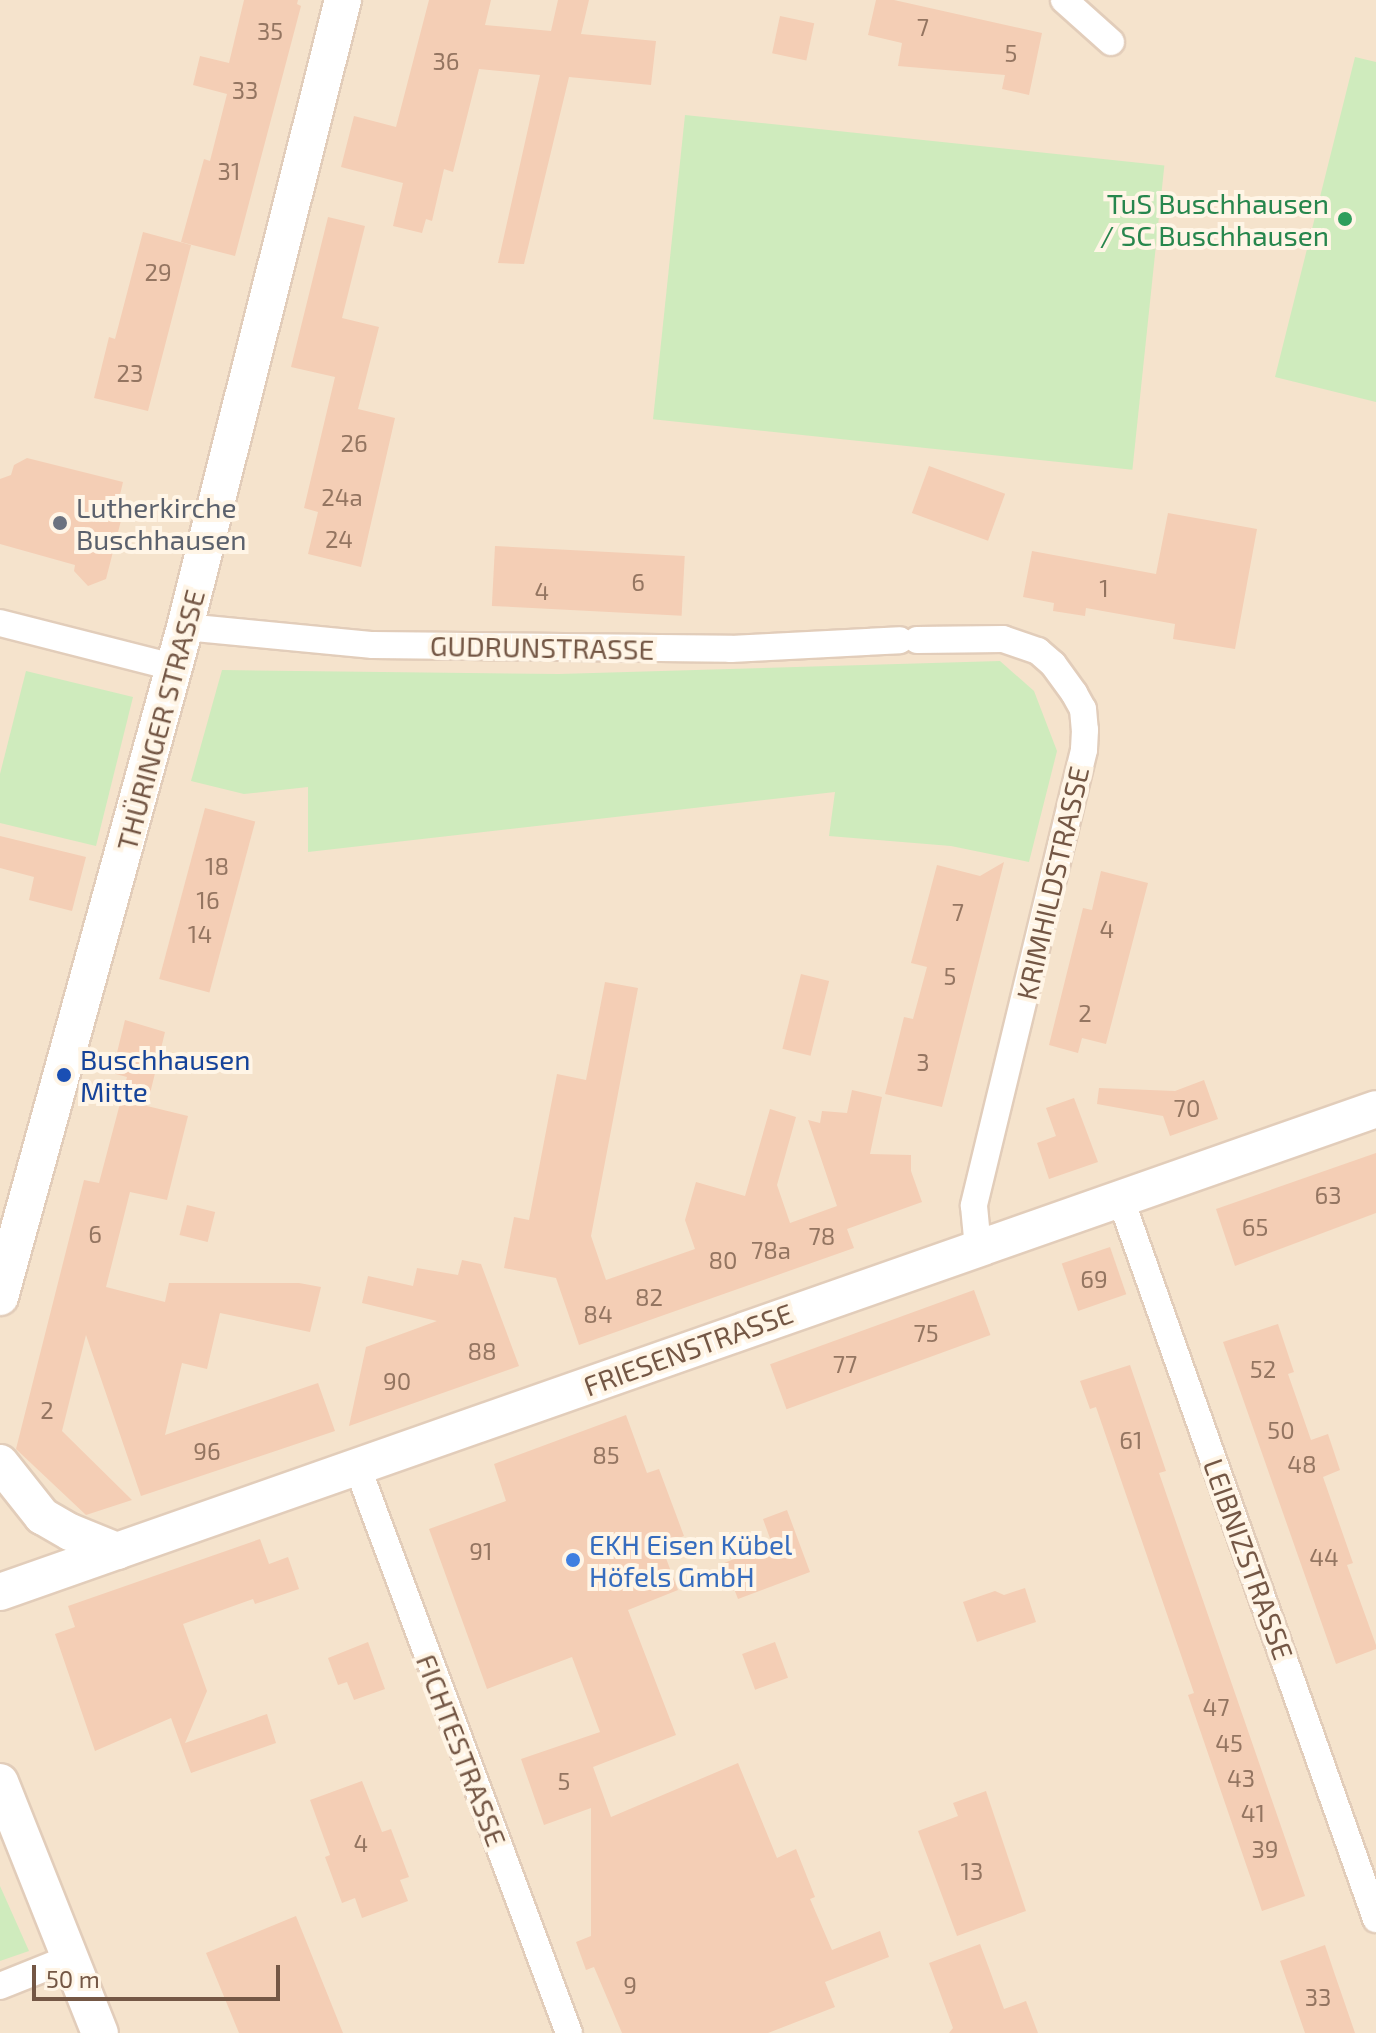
<!DOCTYPE html>
<html>
<head>
<meta charset="utf-8">
<style>
	body { margin:0 }
	#map { position:relative; width:1376px; height:2033px; overflow:hidden; background:#fdf2de; font-family:"Exo 2",sans-serif }
	div>[style] { position:absolute }
	.residential>* { inset:0; background:#f5e3cc; transform-origin:0 0 }
	.green>* { inset:0; background:#cfebbd; transform-origin:0 0 }
	.building>* { inset:0; background:#f4ceb5; transform-origin:0 0 }
	.roads { filter:drop-shadow(2px 0 #e2cdba) drop-shadow(-2px 0 #e2cdba) drop-shadow(0 2px #e2cdba) drop-shadow(0 -2px #e2cdba) }
	.street>* { height:26px; margin:-13px; padding:0 13px; transform-origin:13px; border-radius:13px; background:#fff }
	.secondary>* { height:36px; margin:-18px; padding:0 18px; transform-origin:18px; border-radius:18px; background:#fff }
	.dots>* { width:22px; height:22px; translate:-50% -50%; box-sizing:border-box; border:4px solid #fff5e6; border-radius:50% }
	span { translate:-50% -50%; white-space:nowrap; text-align:center; line-height:1.15; -webkit-text-stroke:8px #fff5e6; paint-order:stroke }
	.number-label { font-size:24px; color:#947561 }
	.number-label span { -webkit-text-stroke-width:0 }
	.leisure-label { font-size:28px; color:#27864d }
	.right { translate:-100% -50%; text-align:right }
	.worship-label { font-size:28px; color:#5b616d }
	.left { translate:0 -50%; text-align:left }
	.street-label { font-size:28px; color:#745745 }
	.transit-label { font-size:28px; color:#164399 }
	.shop-label { font-size:28px; color:#366cbe }
	.scale { position:absolute; left:32px; top:1965px; width:248px; height:36px; box-sizing:border-box; border:4px solid #745745; border-top:0; padding-left:10px; font-size:24px; line-height:28px; white-space:nowrap; color:#745745; -webkit-text-stroke:6px #fff5e6; paint-order:stroke }
</style>
</head>
<body>
<div id="map">
	<div class="residential">
		<div style="left:0;top:0;width:1376px;height:2033px"></div>
	</div>
	<div class="green">
		<div style="clip-path:polygon(1355px 57px,1376px 62px,1376px 402px,1275px 377px)"></div>
		<div style="left:685px;top:115px;width:482px;height:306px;rotate:6deg"></div>
		<div style="clip-path:polygon(1000px 661px,1034px 691px,1057px 751px,1029px 862px,951px 846px,829px 836px,835px 792px,308px 852px,308px 787px,244px 794px,191px 781px,222px 670px,559px 674px)"></div>
		<div style="clip-path:polygon(26px 671px,133px 697px,96px 846px,0 823px,0 774px)"></div>
		<div style="clip-path:polygon(0 1886px,29px 1951px,0 1961px)"></div>
	</div>
	<div class="building">
		<div style="clip-path:polygon(244px 0,298px 0,297px 4px,301px 6px,235px 256px,181px 242px,204px 159px,210px 161px,227px 94px,193px 85px,200px 56px,229px 63px)"></div>
		<div style="clip-path:polygon(429px 0,491px 0,485px 25px,551px 31px,558px 0,589px 0,581px 34px,656px 41px,651px 85px,569px 77px,524px 264px,498px 263px,540px 75px,479px 69px,453px 172px,444px 169px,432px 221px,426px 219px,422px 233px,393px 226px,403px 183px,341px 167px,354px 116px,396px 127px)"></div>
		<div style="clip-path:polygon(876px 0,894px 0,1042px 33px,1029px 95px,1002px 89px,1005px 75px,898px 66px,902px 43px,868px 35px)"></div>
		<div style="left:780px;top:16px;width:35px;height:38px;rotate:12deg"></div>
		<div style="clip-path:polygon(328px 217px,365px 226px,342px 318px,379px 327px,358px 409px,395px 418px,361px 567px,308px 554px,318px 512px,304px 508px,335px 377px,291px 367px)"></div>
		<div style="clip-path:polygon(143px 232px,191px 245px,148px 411px,94px 398px,109px 337px,115px 339px)"></div>
		<div style="clip-path:polygon(27px 458px,123px 482px,119px 499px,126px 501px,106px 579px,88px 586px,74px 571px,75px 565px,0 544px,0 479px,11px 475px,14px 465px)"></div>
		<div style="left:929px;top:466px;width:81px;height:50px;rotate:20deg"></div>
		<div style="clip-path:polygon(1168px 513px,1257px 529px,1235px 649px,1173px 639px,1175px 624px,1086px 608px,1085px 616px,1053px 611px,1054px 603px,1023px 597px,1032px 551px,1156px 574px)"></div>
		<div style="left:495px;top:546px;width:190px;height:60px;rotate:3deg"></div>
		<div style="left:205px;top:808px;width:52px;height:177px;rotate:15deg"></div>
		<div style="clip-path:polygon(0 836px,86px 857px,72px 911px,29px 900px,34px 877px,0 868px)"></div>
		<div style="clip-path:polygon(1004px 862px,942px 1107px,885px 1094px,904px 1017px,913px 1019px,927px 967px,911px 963px,937px 865px,980px 876px)"></div>
		<div style="clip-path:polygon(1101px 871px,1148px 883px,1106px 1044px,1082px 1038px,1078px 1053px,1049px 1045px,1083px 908px,1092px 910px)"></div>
		<div style="left:801px;top:974px;width:29px;height:77px;rotate:14deg"></div>
		<div style="clip-path:polygon(605px 982px,638px 988px,591px 1236px,606px 1280px,695px 1249px,685px 1220px,696px 1182px,745px 1196px,770px 1109px,796px 1117px,777px 1185px,790px 1223px,837px 1206px,808px 1120px,820px 1123px,822px 1111px,847px 1113px,852px 1090px,882px 1097px,870px 1154px,911px 1155px,911px 1171px,922px 1202px,847px 1229px,854px 1248px,579px 1345px,556px 1278px,504px 1268px,514px 1217px,529px 1220px,557px 1074px,586px 1080px)"></div>
		<div style="clip-path:polygon(125px 1020px,165px 1032px,147px 1106px,188px 1116px,167px 1200px,130px 1192px,106px 1287px,165px 1302px,169px 1283px,299px 1283px,321px 1287px,310px 1332px,220px 1313px,207px 1369px,182px 1363px,165px 1435px,318px 1383px,335px 1431px,141px 1496px,86px 1335px,62px 1431px,132px 1500px,86px 1515px,16px 1449px,84px 1180px,99px 1183px,127px 1077px,112px 1073px)"></div>
		<div style="clip-path:polygon(1204px 1080px,1218px 1119px,1170px 1136px,1163px 1116px,1097px 1104px,1099px 1088px,1175px 1091px)"></div>
		<div style="clip-path:polygon(1074px 1098px,1098px 1162px,1049px 1179px,1037px 1143px,1056px 1136px,1046px 1108px)"></div>
		<div style="clip-path:polygon(1376px 1153px,1376px 1213px,1235px 1266px,1216px 1209px)"></div>
		<div style="left:187px;top:1205px;width:29px;height:31px;rotate:14deg"></div>
		<div style="left:1110px;top:1247px;width:50px;height:51px;rotate:71deg"></div>
		<div style="clip-path:polygon(462px 1260px,481px 1264px,519px 1366px,349px 1426px,366px 1347px,437px 1321px,362px 1303px,368px 1276px,413px 1286px,417px 1268px,458px 1275px)"></div>
		<div style="left:974px;top:1290px;width:48px;height:217px;rotate:70deg"></div>
		<div style="clip-path:polygon(1278px 1324px,1294px 1372px,1288px 1374px,1311px 1440px,1328px 1434px,1340px 1470px,1323px 1477px,1353px 1563px,1347px 1565px,1376px 1645px,1376px 1649px,1336px 1664px,1223px 1342px)"></div>
		<div style="clip-path:polygon(1130px 1365px,1166px 1471px,1159px 1473px,1305px 1896px,1262px 1911px,1188px 1695px,1194px 1693px,1096px 1407px,1090px 1409px,1080px 1381px)"></div>
		<div style="clip-path:polygon(626px 1415px,647px 1473px,659px 1469px,684px 1536px,661px 1545px,678px 1590px,628px 1610px,676px 1735px,593px 1767px,611px 1817px,738px 1763px,777px 1858px,796px 1849px,815px 1897px,810px 1899px,832px 1950px,880px 1931px,889px 1957px,825px 1982px,835px 2007px,768px 2033px,622px 2033px,594px 1967px,586px 1970px,576px 1942px,591px 1936px,591px 1808px,544px 1825px,521px 1759px,600px 1732px,572px 1657px,487px 1689px,429px 1529px,506px 1501px,494px 1464px)"></div>
		<div style="clip-path:polygon(787px 1510px,810px 1572px,738px 1599px,724px 1563px,772px 1544px,763px 1519px)"></div>
		<div style="clip-path:polygon(260px 1539px,269px 1564px,288px 1557px,299px 1589px,255px 1604px,253px 1599px,183px 1624px,207px 1691px,185px 1743px,267px 1714px,276px 1743px,191px 1773px,171px 1718px,95px 1751px,55px 1634px,75px 1627px,68px 1606px)"></div>
		<div style="clip-path:polygon(1025px 1588px,1036px 1622px,977px 1642px,963px 1602px,995px 1591px,1004px 1595px)"></div>
		<div style="clip-path:polygon(368px 1642px,385px 1689px,354px 1700px,347px 1682px,338px 1685px,328px 1658px)"></div>
		<div style="left:775px;top:1642px;width:38px;height:35px;rotate:70deg"></div>
		<div style="clip-path:polygon(362px 1781px,382px 1832px,391px 1829px,409px 1877px,400px 1880px,408px 1901px,362px 1918px,355px 1898px,342px 1903px,325px 1857px,330px 1855px,310px 1800px)"></div>
		<div style="clip-path:polygon(986px 1791px,1026px 1911px,957px 1936px,918px 1831px,958px 1816px,953px 1803px)"></div>
		<div style="clip-path:polygon(296px 1916px,343px 2033px,239px 2033px,206px 1953px)"></div>
		<div style="clip-path:polygon(980px 1944px,1004px 2009px,1026px 2001px,1038px 2033px,949px 2033px,953px 2028px,929px 1963px)"></div>
		<div style="clip-path:polygon(1325px 1945px,1335px 1975px,1355px 2033px,1305px 2033px,1280px 1961px)"></div>
	</div>
	<div class="roads">
		<div class="street">
			<div style="left:1064px;top:0;width:63px;rotate:41.8deg"></div>
			<div style="left:0;top:623px;width:179px;rotate:14.3deg"></div>
			<div style="left:185px;top:627px;width:189px;rotate:5.5deg"></div>
			<div style="left:373px;top:645px;width:358px;rotate:0.6deg"></div>
			<div style="left:731px;top:649px;width:169px;rotate:-3deg"></div>
			<div style="left:917px;top:640px;width:86px;rotate:-0.7deg"></div>
			<div style="left:1003px;top:639px;width:37px;rotate:19deg"></div>
			<div style="left:1038px;top:651px;width:20px;rotate:41deg"></div>
			<div style="left:1053px;top:664px;width:36px;rotate:54deg"></div>
			<div style="left:1074px;top:693px;width:18px;rotate:61deg"></div>
			<div style="left:1083px;top:709px;width:21px;rotate:85deg"></div>
			<div style="left:1085px;top:730px;width:20px;rotate:93deg"></div>
			<div style="left:1084px;top:750px;width:469px;rotate:103.6deg"></div>
			<div style="left:974px;top:1206px;width:42px;rotate:84.6deg"></div>
			<div style="left:1121px;top:1200px;width:763px;rotate:70.47deg"></div>
			<div style="left:357px;top:1466px;width:605px;rotate:69.5deg"></div>
			<div style="left:0;top:1986px;width:75px;rotate:-21.8deg"></div>
		</div>
		<div class="secondary">
			<div style="left:0;top:1297px;width:695px;rotate:-74.56deg"></div>
			<div style="left:185px;top:627px;width:647px;rotate:-75.86deg"></div>
			<div style="left:0;top:1463px;width:68px;rotate:51.6deg"></div>
			<div style="left:42px;top:1516px;width:32px;rotate:30deg"></div>
			<div style="left:70px;top:1532px;width:51px;rotate:22deg"></div>
			<div style="left:0;top:1592px;width:1458px;rotate:-19.34deg"></div>
			<div style="left:0;top:1782px;width:270px;rotate:68.3deg"></div>
		</div>
	</div>
	<div class="dots">
		<div style="left:1345px;top:219px;background:#2e9e5b"></div>
		<div style="left:60px;top:523px;background:#6b7280"></div>
		<div style="left:64px;top:1075px;background:#1a4fb4"></div>
		<div style="left:573px;top:1560px;background:#3f7fe0"></div>
	</div>
	<div class="number-label">
		<span style="left:923px;top:27px">7</span>
		<span style="left:270px;top:31px">35</span>
		<span style="left:1011px;top:53px">5</span>
		<span style="left:446px;top:61px">36</span>
		<span style="left:245px;top:90px">33</span>
		<span style="left:229px;top:171px">31</span>
		<span style="left:158px;top:272px">29</span>
		<span style="left:130px;top:373px">23</span>
		<span style="left:354px;top:443px">26</span>
		<span style="left:342px;top:497px">24a</span>
		<span style="left:339px;top:539px">24</span>
		<span style="left:638px;top:582px">6</span>
		<span style="left:1104px;top:588px">1</span>
		<span style="left:542px;top:591px">4</span>
		<span style="left:217px;top:866px">18</span>
		<span style="left:208px;top:900px">16</span>
		<span style="left:958px;top:912px">7</span>
		<span style="left:1107px;top:929px">4</span>
		<span style="left:200px;top:934px">14</span>
		<span style="left:950px;top:976px">5</span>
		<span style="left:1085px;top:1013px">2</span>
		<span style="left:923px;top:1062px">3</span>
		<span style="left:1187px;top:1108px">70</span>
		<span style="left:1328px;top:1195px">63</span>
		<span style="left:1255px;top:1227px">65</span>
		<span style="left:95px;top:1234px">6</span>
		<span style="left:822px;top:1236px">78</span>
		<span style="left:771px;top:1250px">78a</span>
		<span style="left:723px;top:1260px">80</span>
		<span style="left:1094px;top:1279px">69</span>
		<span style="left:649px;top:1297px">82</span>
		<span style="left:598px;top:1314px">84</span>
		<span style="left:926px;top:1333px">75</span>
		<span style="left:482px;top:1351px">88</span>
		<span style="left:845px;top:1364px">77</span>
		<span style="left:1263px;top:1369px">52</span>
		<span style="left:397px;top:1381px">90</span>
		<span style="left:47px;top:1410px">2</span>
		<span style="left:1281px;top:1430px">50</span>
		<span style="left:1131px;top:1440px">61</span>
		<span style="left:207px;top:1451px">96</span>
		<span style="left:606px;top:1455px">85</span>
		<span style="left:1302px;top:1464px">48</span>
		<span style="left:481px;top:1551px">91</span>
		<span style="left:1324px;top:1557px">44</span>
		<span style="left:1216px;top:1707px">47</span>
		<span style="left:1229px;top:1743px">45</span>
		<span style="left:1241px;top:1778px">43</span>
		<span style="left:564px;top:1781px">5</span>
		<span style="left:1253px;top:1813px">41</span>
		<span style="left:361px;top:1843px">4</span>
		<span style="left:1265px;top:1849px">39</span>
		<span style="left:972px;top:1871px">13</span>
		<span style="left:630px;top:1985px">9</span>
		<span style="left:1318px;top:1997px">33</span>
	</div>
	<div class="leisure-label">
		<span class="right" style="left:1329px;top:219px">TuS Buschhausen<br>/ SC Buschhausen</span>
	</div>
	<div class="worship-label">
		<span class="left" style="left:76px;top:523px">Lutherkirche<br>Buschhausen</span>
	</div>
	<div class="street-label">
		<span style="left:542px;top:647px;rotate:1deg">GUDRUNSTRASSE</span>
		<span style="left:160px;top:720px;rotate:-75deg">THÜRINGER STRASSE</span>
		<span style="left:1052px;top:883px;rotate:-77deg">KRIMHILDSTRASSE</span>
		<span style="left:688px;top:1349px;rotate:-20deg">FRIESENSTRASSE</span>
		<span style="left:1249px;top:1559px;rotate:70deg">LEIBNIZSTRASSE</span>
		<span style="left:462px;top:1750px;rotate:69deg">FICHTESTRASSE</span>
	</div>
	<div class="transit-label">
		<span class="left" style="left:80px;top:1075px">Buschhausen<br>Mitte</span>
	</div>
	<div class="shop-label">
		<span class="left" style="left:589px;top:1560px">EKH Eisen Kübel<br>Höfels GmbH</span>
	</div>
	<div class="scale">50 m</div>
</div>
</body>
</html>
